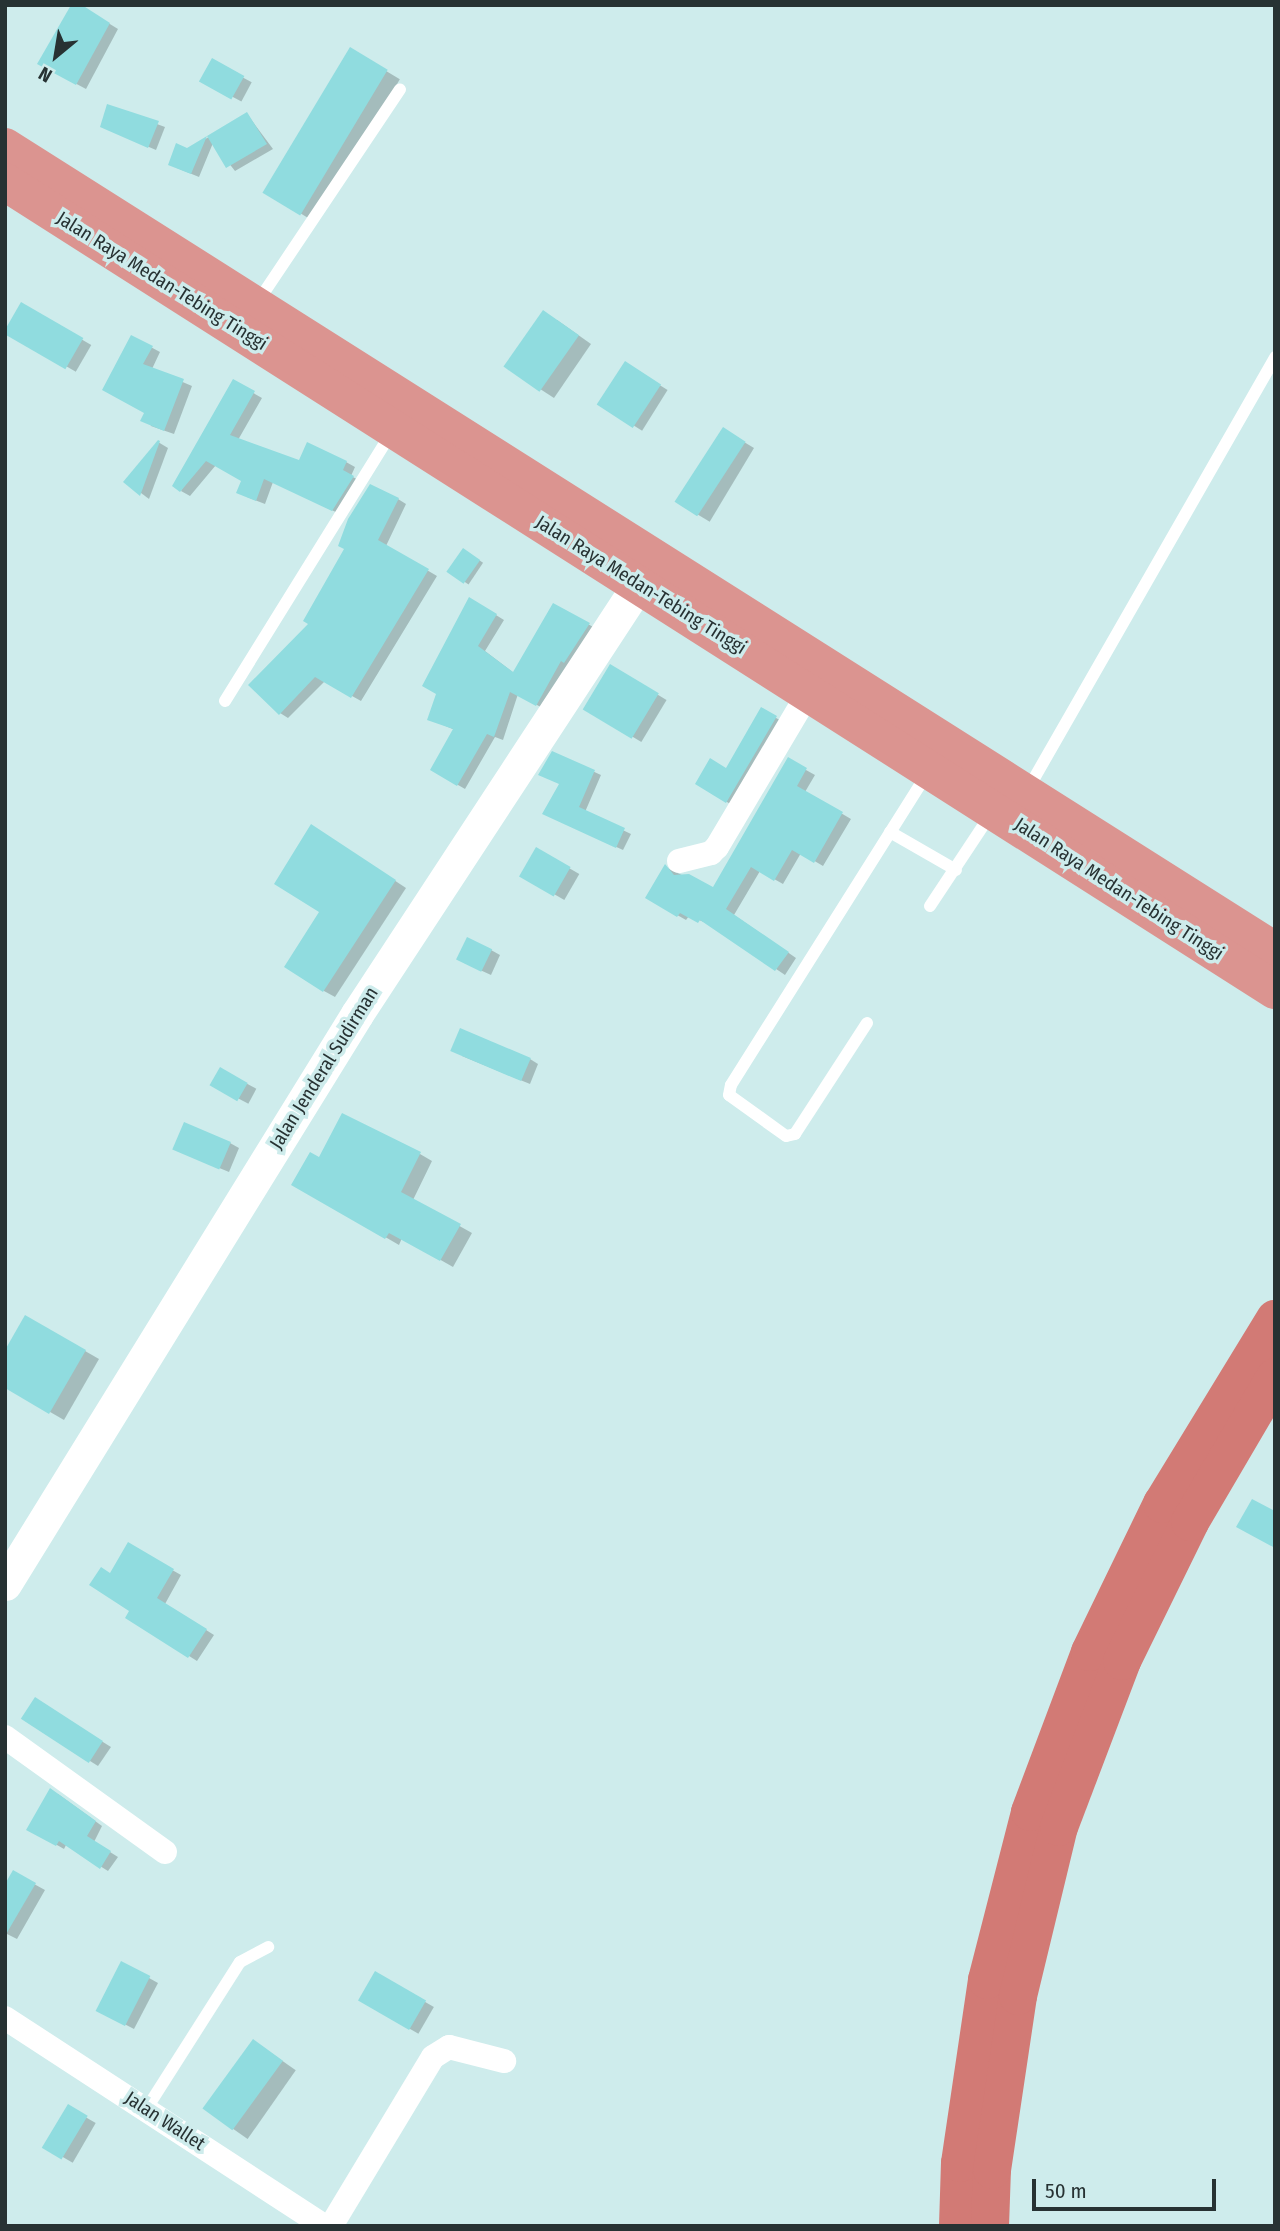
<!DOCTYPE html>
<html>
<head>
<meta charset="utf-8">
<style>
	body { margin:0 }
	#map { position:relative; width:1280px; height:2231px; overflow:hidden; background:#ceecec; font-family:"Fira Sans Condensed",sans-serif }
	div>[style] { position:absolute }
	.shadow>* { inset:0; background:#0003; transform-origin:0 0 }
	.building>* { inset:0; background:#90dcdf; transform-origin:0 0 }
	.service>* { height:12px; margin:-6px; padding:0 6px; transform-origin:6px; border-radius:6px; background:#fff }
	.minor>* { height:24px; margin:-12px; padding:0 12px; transform-origin:12px; border-radius:12px; background:#fff }
	.secondary>* { height:33px; margin:-16.5px; padding:0 16.5px; transform-origin:16.5px; border-radius:16.5px; background:#fff }
	.trunk>* { height:38px; margin:-19px; padding:0 19px; transform-origin:19px; border-radius:19px; background:#db9490 }
	.motorway>* { height:38px; margin:-19px; padding:0 19px; transform-origin:19px; border-radius:19px; background:#d27a75 }
	span { translate:-50% -50%; white-space:nowrap; text-align:center; line-height:1.15; -webkit-text-stroke:7px #ceecec; paint-order:stroke }
	.street-label { font-size:19px; color:#273233 }
	.frame { position:absolute; inset:0; border:7px solid #273233; pointer-events:none }
	.north { position:absolute; left:21px; top:21px; width:70px; height:70px; -webkit-text-stroke:5px #ceecec; paint-order:stroke; rotate:210deg; font-size:19px; font-weight:700; line-height:28px; text-align:center; color:#273233 }
	.north::after { content:''; display:block; margin:auto; width:24px; height:32px; background:#273233; clip-path:polygon(50% 0,100% 100%,50% 72%,0 100%) }
	.scale { position:absolute; left:1032px; top:2179px; width:184px; height:32px; box-sizing:border-box; border:4px solid #273233; border-top:0; padding-left:9px; font-size:21px; line-height:24px; white-space:nowrap; color:#273233; -webkit-text-stroke:5px #ceecec; paint-order:stroke }
</style>
</head>
<body>
<div id="map">
	<div class="shadow">
		<div style="clip-path:polygon(79px 5px,118px 29px,86px 89px,39px 64px)"></div>
		<div style="left:351px;top:50px;width:57px;height:166px;rotate:31deg"></div>
		<div style="left:212px;top:61px;width:45px;height:22px;rotate:28deg"></div>
		<div style="clip-path:polygon(108px 106px,165px 127px,156px 150px,109px 130px)"></div>
		<div style="clip-path:polygon(247px 114px,273px 149px,235px 171px,213px 143px,199px 177px,177px 168px,187px 150px)"></div>
		<div style="left:22px;top:305px;width:80px;height:31px;rotate:30deg"></div>
		<div style="clip-path:polygon(557px 320px,591px 344px,554px 398px,506px 367px)"></div>
		<div style="clip-path:polygon(132px 337px,160px 352px,152px 369px,192px 386px,174px 434px,151px 426px)"></div>
		<div style="left:626px;top:364px;width:49px;height:48px;rotate:32deg"></div>
		<div style="clip-path:polygon(234px 382px,262px 398px,238px 440px,300px 462px,346px 462px,355px 467px,351px 476px,362px 482px,342px 515px,273px 482px,265px 504px,247px 497px,243px 480px,216px 465px,190px 496px,181px 491px)"></div>
		<div style="left:724px;top:430px;width:35px;height:86px;rotate:31deg"></div>
		<div style="clip-path:polygon(158px 442px,168px 448px,149px 499px,125px 481px)"></div>
		<div style="clip-path:polygon(398px 499px,406px 504px,386px 546px,437px 576px,361px 701px,325px 681px,288px 718px,280px 713px,311px 624px)"></div>
		<div style="left:464px;top:550px;width:23px;height:26px;rotate:34deg"></div>
		<div style="clip-path:polygon(470px 599px,504px 620px,485px 651px,514px 673px,553px 605px,597px 629px,544px 709px,518px 694px,503px 740px,495px 737px,465px 789px,432px 770px,455px 730px,429px 719px)"></div>
		<div style="left:610px;top:666px;width:66px;height:49px;rotate:31deg"></div>
		<div style="clip-path:polygon(762px 710px,785px 723px,735px 807px,697px 783px,727px 770px)"></div>
		<div style="clip-path:polygon(553px 753px,601px 775px,585px 812px,631px 834px,623px 850px,551px 817px,561px 784px)"></div>
		<div style="clip-path:polygon(788px 760px,815px 775px,805px 792px,851px 819px,823px 866px,801px 853px,783px 884px,760px 871px,734px 915px,796px 958px,785px 975px,709px 924px,689px 916px,686px 920px,647px 898px,665px 867px,713px 890px)"></div>
		<div style="clip-path:polygon(323px 833px,406px 888px,335px 997px,324px 991px)"></div>
		<div style="left:536px;top:849px;width:50px;height:30px;rotate:30deg"></div>
		<div style="clip-path:polygon(491px 950px,500px 955px,491px 975px,467px 964px)"></div>
		<div style="clip-path:polygon(462px 1056px,530px 1059px,538px 1064px,530px 1084px)"></div>
		<div style="left:221px;top:1070px;width:40px;height:17px;rotate:28deg"></div>
		<div style="clip-path:polygon(230px 1143px,239px 1148px,229px 1172px,183px 1153px)"></div>
		<div style="clip-path:polygon(420px 1154px,432px 1161px,413px 1200px,472px 1233px,453px 1267px,402px 1238px,399px 1245px,294px 1184px,320px 1159px)"></div>
		<div style="clip-path:polygon(26px 1317px,99px 1359px,64px 1420px,5px 1386px)"></div>
		<div style="clip-path:polygon(128px 1545px,181px 1575px,165px 1604px,214px 1635px,197px 1661px,127px 1617px,132px 1611px,111px 1575px)"></div>
		<div style="clip-path:polygon(35px 1700px,111px 1747px,98px 1766px,90px 1761px)"></div>
		<div style="clip-path:polygon(58px 1794px,102px 1826px,94px 1842px,118px 1857px,108px 1871px,66px 1845px,64px 1849px,29px 1829px)"></div>
		<div style="clip-path:polygon(14px 1873px,45px 1890px,17px 1939px,5px 1933px,5px 1880px,8px 1882px)"></div>
		<div style="clip-path:polygon(122px 1963px,158px 1983px,134px 2029px,107px 2015px)"></div>
		<div style="left:375px;top:1973px;width:68px;height:31px;rotate:30deg"></div>
		<div style="left:254px;top:2041px;width:51px;height:84px;rotate:35deg"></div>
		<div style="left:68px;top:2107px;width:32px;height:46px;rotate:30deg"></div>
	</div>
	<div class="building">
		<div style="clip-path:polygon(71px 5px,82px 5px,110px 23px,76px 85px,37px 64px)"></div>
		<div style="left:350px;top:47px;width:44px;height:170px;rotate:31deg"></div>
		<div style="left:212px;top:58px;width:37px;height:27px;rotate:29deg"></div>
		<div style="clip-path:polygon(107px 104px,159px 121px,148px 148px,100px 127px)"></div>
		<div style="clip-path:polygon(247px 112px,267px 144px,226px 168px,207px 136px,191px 174px,168px 165px,176px 143px,187px 148px)"></div>
		<div style="left:21px;top:302px;width:72px;height:36px;rotate:30deg"></div>
		<div style="left:543px;top:310px;width:44px;height:69px;rotate:35deg"></div>
		<div style="clip-path:polygon(131px 335px,153px 346px,143px 364px,184px 379px,164px 431px,140px 421px,144px 413px,102px 390px)"></div>
		<div style="left:625px;top:361px;width:43px;height:52px;rotate:33deg"></div>
		<div style="clip-path:polygon(233px 379px,255px 391px,230px 435px,299px 460px,307px 442px,347px 461px,343px 470px,354px 476px,332px 511px,264px 479px,256px 501px,236px 493px,241px 481px,206px 461px,180px 492px,172px 486px)"></div>
		<div style="left:723px;top:427px;width:27px;height:89px;rotate:33deg"></div>
		<div style="clip-path:polygon(158px 440px,160px 441px,140px 496px,123px 482px)"></div>
		<div style="clip-path:polygon(370px 484px,399px 498px,378px 540px,429px 569px,351px 698px,315px 677px,279px 715px,248px 685px,308px 624px,303px 621px,344px 549px,338px 546px,348px 519px)"></div>
		<div style="left:463px;top:548px;width:21px;height:29px;rotate:35deg"></div>
		<div style="clip-path:polygon(469px 597px,497px 614px,478px 646px,513px 672px,553px 603px,590px 623px,564px 663px,561px 661px,536px 706px,510px 692px,494px 737px,487px 734px,457px 786px,430px 770px,453px 729px,427px 720px,436px 694px,422px 686px)"></div>
		<div style="left:610px;top:664px;width:57px;height:53px;rotate:31deg"></div>
		<div style="clip-path:polygon(761px 707px,777px 716px,726px 803px,695px 784px,710px 758px,726px 768px)"></div>
		<div style="clip-path:polygon(552px 751px,595px 770px,579px 807px,625px 828px,616px 848px,542px 814px,559px 784px,538px 775px)"></div>
		<div style="clip-path:polygon(788px 757px,807px 768px,797px 786px,843px 812px,814px 863px,792px 850px,774px 881px,751px 867px,726px 909px,789px 952px,775px 971px,700px 920px,698px 923px,680px 913px,677px 917px,645px 898px,665px 864px,674px 875px,689px 874px,713px 887px)"></div>
		<div style="clip-path:polygon(311px 824px,396px 880px,323px 992px,284px 967px,319px 912px,274px 884px)"></div>
		<div style="left:536px;top:847px;width:40px;height:34px;rotate:30deg"></div>
		<div style="left:467px;top:937px;width:28px;height:25px;rotate:26deg"></div>
		<div style="left:460px;top:1028px;width:77px;height:25px;rotate:23deg"></div>
		<div style="left:220px;top:1067px;width:32px;height:21px;rotate:30deg"></div>
		<div style="clip-path:polygon(342px 1113px,421px 1152px,401px 1192px,461px 1224px,440px 1261px,389px 1233px,385px 1239px,291px 1185px,310px 1152px,319px 1157px)"></div>
		<div style="left:184px;top:1122px;width:51px;height:30px;rotate:23deg"></div>
		<div style="clip-path:polygon(25px 1315px,86px 1350px,49px 1414px,5px 1388px,5px 1350px)"></div>
		<div style="clip-path:polygon(1252px 1499px,1275px 1511px,1275px 1548px,1236px 1527px)"></div>
		<div style="clip-path:polygon(128px 1542px,174px 1569px,157px 1598px,207px 1629px,188px 1658px,125px 1618px,129px 1611px,89px 1585px,101px 1567px,110px 1573px)"></div>
		<div style="left:35px;top:1697px;width:81px;height:26px;rotate:33deg"></div>
		<div style="clip-path:polygon(50px 1788px,96px 1821px,87px 1836px,111px 1851px,100px 1869px,59px 1841px,56px 1846px,26px 1830px)"></div>
		<div style="clip-path:polygon(13px 1870px,36px 1883px,5px 1936px,5px 1884px)"></div>
		<div style="left:121px;top:1961px;width:33px;height:56px;rotate:27deg"></div>
		<div style="left:375px;top:1971px;width:59px;height:34px;rotate:30deg"></div>
		<div style="left:253px;top:2039px;width:37px;height:86px;rotate:36deg"></div>
		<div style="left:68px;top:2104px;width:23px;height:51px;rotate:31deg"></div>
	</div>
	<div class="service">
		<div style="left:257px;top:303px;width:257px;rotate:-56.2deg"></div>
		<div style="left:225px;top:701px;width:317px;rotate:-58.2deg"></div>
		<div style="left:1028px;top:789px;width:498px;rotate:-60.2deg"></div>
		<div style="left:890px;top:832px;width:76px;rotate:29.9deg"></div>
		<div style="left:930px;top:906px;width:110px;rotate:-56.5deg"></div>
		<div style="left:867px;top:1023px;width:132px;rotate:123deg"></div>
		<div style="left:795px;top:1134px;width:9px;rotate:167deg"></div>
		<div style="left:786px;top:1136px;width:70px;rotate:-144.3deg"></div>
		<div style="left:729px;top:1095px;width:10px;rotate:-79deg"></div>
		<div style="left:731px;top:1085px;width:368px;rotate:-57.8deg"></div>
		<div style="left:147px;top:2108px;width:173px;rotate:-57.5deg"></div>
		<div style="left:240px;top:1962px;width:32px;rotate:-28deg"></div>
	</div>
	<div class="minor">
		<div style="left:679px;top:861px;width:33px;rotate:-14deg"></div>
		<div style="left:711px;top:853px;width:8px;rotate:-45deg"></div>
		<div style="left:717px;top:847px;width:180px;rotate:-59.3deg"></div>
		<div style="left:5px;top:1737px;width:197px;rotate:35.7deg"></div>
		<div style="left:5px;top:2018px;width:381px;rotate:33.1deg"></div>
		<div style="left:331px;top:2226px;width:197px;rotate:-58.9deg"></div>
		<div style="left:433px;top:2057px;width:19px;rotate:-32deg"></div>
		<div style="left:449px;top:2047px;width:57px;rotate:14.3deg"></div>
	</div>
	<div class="secondary">
		<div style="left:5px;top:1584px;width:670px;rotate:-58.3deg"></div>
		<div style="left:357px;top:1014px;width:538px;rotate:-56.75deg"></div>
	</div>
	<div class="trunk">
		<div style="left:5px;top:147px;width:1503px;rotate:32.34deg"></div>
		<div style="left:5px;top:182px;width:1505px;rotate:32.47deg"></div>
	</div>
	<div class="motorway">
		<div style="left:958px;top:2226px;width:63px;rotate:-88.2deg"></div>
		<div style="left:960px;top:2163px;width:185px;rotate:-81.6deg"></div>
		<div style="left:987px;top:1980px;width:173px;rotate:-75.6deg"></div>
		<div style="left:1030px;top:1812px;width:171px;rotate:-69.4deg"></div>
		<div style="left:1090px;top:1652px;width:165px;rotate:-64.1deg"></div>
		<div style="left:1162px;top:1504px;width:217px;rotate:-58.6deg"></div>
		<div style="left:990px;top:2226px;width:56px;rotate:-88deg"></div>
		<div style="left:992px;top:2170px;width:176px;rotate:-81.5deg"></div>
		<div style="left:1018px;top:1996px;width:174px;rotate:-76.4deg"></div>
		<div style="left:1059px;top:1827px;width:178px;rotate:-69.2deg"></div>
		<div style="left:1122px;top:1661px;width:155px;rotate:-63.9deg"></div>
		<div style="left:1190px;top:1522px;width:168px;rotate:-59.6deg"></div>
	</div>
	<div class="street-label">
		<span style="left:162px;top:281px;rotate:32deg">Jalan Raya Medan-Tebing Tinggi</span>
		<span style="left:641px;top:585px;rotate:32deg">Jalan Raya Medan-Tebing Tinggi</span>
		<span style="left:1119px;top:889px;rotate:33deg">Jalan Raya Medan-Tebing Tinggi</span>
		<span style="left:324px;top:1068px;rotate:-58deg">Jalan Jenderal Sudirman</span>
		<span style="left:165px;top:2121px;rotate:33deg">Jalan Wallet</span>
	</div>
	<div class="frame"></div>
	<div class="north">N</div>
	<div class="scale">50 m</div>
</div>
</body>
</html>
